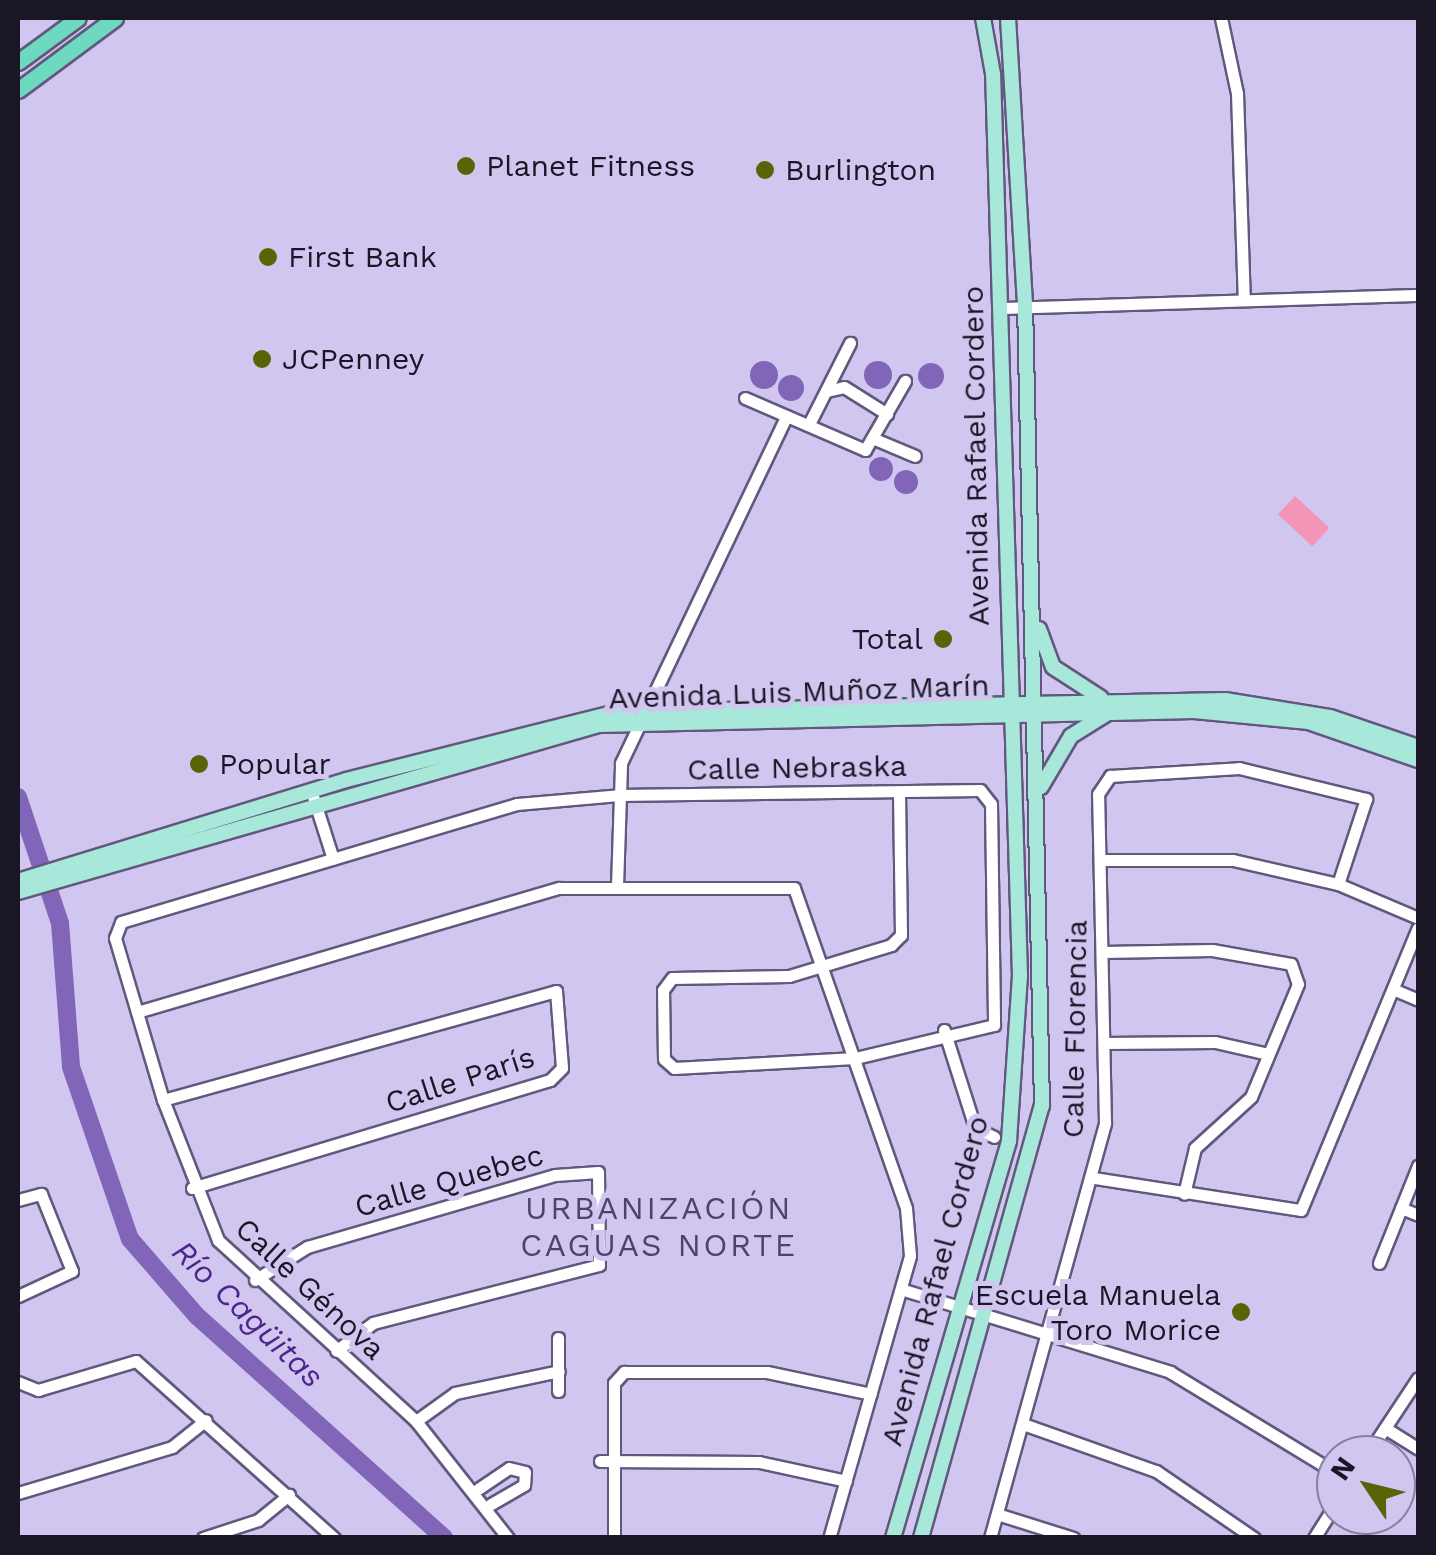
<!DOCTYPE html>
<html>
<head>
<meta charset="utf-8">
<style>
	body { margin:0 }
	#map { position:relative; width:1436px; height:1555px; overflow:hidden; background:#d1c6f0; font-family:"Work Sans",sans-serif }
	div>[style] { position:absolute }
	.green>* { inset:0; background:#f494b6; transform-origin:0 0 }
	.water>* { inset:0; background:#8065b8 }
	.round { border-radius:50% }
	.river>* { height:18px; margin:-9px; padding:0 9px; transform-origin:9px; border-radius:9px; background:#8065b8 }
	.roads { filter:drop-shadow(2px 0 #62587d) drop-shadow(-2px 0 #62587d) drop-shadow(0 2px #62587d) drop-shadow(0 -2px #62587d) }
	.minor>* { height:11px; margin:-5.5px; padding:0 5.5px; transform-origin:5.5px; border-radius:5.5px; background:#fff }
	.major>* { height:14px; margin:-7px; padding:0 7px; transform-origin:7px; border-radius:7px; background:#a7e8da }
	.highway>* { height:15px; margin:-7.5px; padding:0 7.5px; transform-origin:7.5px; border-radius:7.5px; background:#6dd9c1 }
	.dots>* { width:28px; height:28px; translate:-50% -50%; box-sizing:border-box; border:5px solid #d1c6f0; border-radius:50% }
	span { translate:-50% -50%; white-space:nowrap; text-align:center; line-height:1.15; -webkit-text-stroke:10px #d1c6f0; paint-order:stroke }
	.poi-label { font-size:30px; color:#1a1625 }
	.left { translate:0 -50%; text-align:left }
	.right { translate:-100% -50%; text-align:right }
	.street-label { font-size:30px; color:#1a1625 }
	.neighbourhood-label { font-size:32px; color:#4f4468; letter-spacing:2.5px }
	.water-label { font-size:32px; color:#4e258a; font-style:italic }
	.frame { position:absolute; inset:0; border:20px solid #1a1625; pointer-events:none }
	.north { position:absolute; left:1316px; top:1435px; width:100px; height:100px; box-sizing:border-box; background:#d1c6f0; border:2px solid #88809f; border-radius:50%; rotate:305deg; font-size:28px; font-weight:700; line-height:40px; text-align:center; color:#1a1625 }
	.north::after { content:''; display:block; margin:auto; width:35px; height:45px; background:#596406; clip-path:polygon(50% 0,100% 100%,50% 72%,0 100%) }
</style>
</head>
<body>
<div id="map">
	<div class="green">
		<div style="left:1295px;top:496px;width:47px;height:25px;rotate:43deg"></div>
	</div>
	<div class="water">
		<div class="round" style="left:864px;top:361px;width:28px;height:28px"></div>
		<div class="round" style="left:750px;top:361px;width:28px;height:28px"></div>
		<div class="round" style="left:918px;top:363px;width:26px;height:26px"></div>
		<div class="round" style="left:778px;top:375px;width:26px;height:26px"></div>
		<div class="round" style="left:869px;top:457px;width:24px;height:24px"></div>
		<div class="round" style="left:894px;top:470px;width:24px;height:24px"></div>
	</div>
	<div class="river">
		<div style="left:18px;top:797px;width:133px;rotate:71.6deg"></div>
		<div style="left:60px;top:923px;width:144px;rotate:85.6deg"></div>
		<div style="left:71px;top:1067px;width:182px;rotate:71.1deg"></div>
		<div style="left:130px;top:1239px;width:102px;rotate:49deg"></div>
		<div style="left:197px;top:1316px;width:332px;rotate:41.9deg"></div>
	</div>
	<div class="roads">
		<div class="minor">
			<div style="left:1221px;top:18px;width:77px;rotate:78deg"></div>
			<div style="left:1237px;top:93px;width:206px;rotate:88.1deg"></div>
			<div style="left:1001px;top:308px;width:417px;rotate:-1.8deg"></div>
			<div style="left:827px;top:391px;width:17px;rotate:-13deg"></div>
			<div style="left:844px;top:387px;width:51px;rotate:32.1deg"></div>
			<div style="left:745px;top:398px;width:131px;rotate:23.4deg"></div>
			<div style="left:865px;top:450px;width:80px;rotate:-59.9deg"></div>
			<div style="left:809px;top:424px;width:91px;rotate:-63.2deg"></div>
			<div style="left:877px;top:440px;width:41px;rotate:22.8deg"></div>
			<div style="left:311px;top:790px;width:72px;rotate:72.3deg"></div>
			<div style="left:1101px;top:860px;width:132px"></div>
			<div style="left:1233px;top:860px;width:108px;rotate:12.9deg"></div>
			<div style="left:1338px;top:884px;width:87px;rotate:23deg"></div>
			<div style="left:617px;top:886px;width:123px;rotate:-88.1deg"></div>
			<div style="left:621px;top:763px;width:381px;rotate:-64.5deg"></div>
			<div style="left:1103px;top:952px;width:109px;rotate:-1.1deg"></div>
			<div style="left:1212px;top:950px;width:80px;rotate:10deg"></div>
			<div style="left:1291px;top:964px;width:21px;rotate:71deg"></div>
			<div style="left:1298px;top:984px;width:122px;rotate:112.6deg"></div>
			<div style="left:1251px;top:1097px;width:76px;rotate:137.7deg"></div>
			<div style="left:1195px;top:1148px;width:47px;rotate:103.4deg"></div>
			<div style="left:1395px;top:990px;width:25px;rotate:23deg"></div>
			<div style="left:137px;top:1012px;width:440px;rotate:-16.4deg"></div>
			<div style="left:559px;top:888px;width:235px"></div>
			<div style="left:794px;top:888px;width:339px;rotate:70.7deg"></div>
			<div style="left:906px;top:1208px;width:48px;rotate:85.2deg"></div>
			<div style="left:910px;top:1256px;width:293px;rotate:106deg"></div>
			<div style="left:944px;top:1030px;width:103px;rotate:72.4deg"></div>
			<div style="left:975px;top:1128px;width:21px;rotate:25deg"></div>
			<div style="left:1104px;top:1043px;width:111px;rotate:-0.5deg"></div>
			<div style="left:1215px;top:1042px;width:54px;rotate:12.8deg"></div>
			<div style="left:163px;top:1100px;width:408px;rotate:-15.5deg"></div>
			<div style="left:556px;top:991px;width:77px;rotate:85.5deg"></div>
			<div style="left:562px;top:1068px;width:17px;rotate:135deg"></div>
			<div style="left:550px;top:1080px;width:374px;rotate:163.2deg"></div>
			<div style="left:1094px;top:1178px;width:209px;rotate:8.8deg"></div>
			<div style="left:1301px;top:1210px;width:305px;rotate:-67.5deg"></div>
			<div style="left:18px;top:1200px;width:24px;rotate:-15deg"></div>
			<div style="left:41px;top:1194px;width:83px;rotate:68.1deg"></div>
			<div style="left:72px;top:1271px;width:60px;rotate:155.2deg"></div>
			<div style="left:1401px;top:1208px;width:18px;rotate:22deg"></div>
			<div style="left:1379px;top:1263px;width:105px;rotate:-68.1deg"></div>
			<div style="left:255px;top:1280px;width:62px;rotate:-32.4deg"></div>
			<div style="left:307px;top:1247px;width:258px;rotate:-16.2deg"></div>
			<div style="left:555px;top:1175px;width:43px;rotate:-4deg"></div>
			<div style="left:598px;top:1172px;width:93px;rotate:89.4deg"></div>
			<div style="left:599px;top:1265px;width:233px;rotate:165.6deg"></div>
			<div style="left:373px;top:1323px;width:46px;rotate:142.9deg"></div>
			<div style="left:901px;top:1289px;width:282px;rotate:17.1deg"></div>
			<div style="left:1170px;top:1372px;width:194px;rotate:31.3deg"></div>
			<div style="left:18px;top:1382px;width:22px;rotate:22deg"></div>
			<div style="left:38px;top:1390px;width:102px;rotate:-16.5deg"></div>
			<div style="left:136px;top:1361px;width:266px;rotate:41.8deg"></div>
			<div style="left:558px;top:1391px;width:53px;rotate:-90deg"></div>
			<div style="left:416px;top:1421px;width:48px;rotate:-35.7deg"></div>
			<div style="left:455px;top:1393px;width:106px;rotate:-11.9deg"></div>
			<div style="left:1023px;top:1424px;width:141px;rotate:19.5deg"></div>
			<div style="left:1156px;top:1471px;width:119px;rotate:34.4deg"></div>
			<div style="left:1385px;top:1428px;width:39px;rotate:32deg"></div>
			<div style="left:1367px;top:1455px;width:92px;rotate:-56.5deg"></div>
			<div style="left:600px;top:1461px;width:159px;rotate:0.4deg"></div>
			<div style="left:759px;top:1462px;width:89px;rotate:12.3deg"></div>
			<div style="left:478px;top:1489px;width:37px;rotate:-34deg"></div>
			<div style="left:509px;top:1468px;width:16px;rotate:14deg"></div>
			<div style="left:525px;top:1472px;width:13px;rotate:94deg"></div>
			<div style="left:524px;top:1485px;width:39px;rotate:150deg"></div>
			<div style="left:18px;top:1493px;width:161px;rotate:-16.6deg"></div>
			<div style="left:172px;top:1447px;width:43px;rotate:-38.5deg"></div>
			<div style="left:997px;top:1514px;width:80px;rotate:17.5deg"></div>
			<div style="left:203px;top:1538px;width:58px;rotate:-18.1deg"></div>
			<div style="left:258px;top:1520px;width:40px;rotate:-39deg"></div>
			<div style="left:508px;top:1538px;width:149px;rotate:-128.2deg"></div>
			<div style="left:416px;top:1421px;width:268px;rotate:-137.6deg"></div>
			<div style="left:218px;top:1240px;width:150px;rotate:-111.4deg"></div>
			<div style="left:163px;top:1100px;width:169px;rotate:-106.5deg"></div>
			<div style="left:115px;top:938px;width:17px;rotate:-69deg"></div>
			<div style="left:121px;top:922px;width:413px;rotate:-16.6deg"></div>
			<div style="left:517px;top:804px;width:102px;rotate:-5deg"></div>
			<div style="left:619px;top:795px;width:361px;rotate:-0.8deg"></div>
			<div style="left:980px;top:790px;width:18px;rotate:52deg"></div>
			<div style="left:991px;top:804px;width:221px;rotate:89.2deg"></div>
			<div style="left:994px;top:1025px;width:143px;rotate:166.6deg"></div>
			<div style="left:855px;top:1058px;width:181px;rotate:176.8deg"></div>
			<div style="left:674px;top:1068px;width:13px;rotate:-138deg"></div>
			<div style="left:664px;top:1059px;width:69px;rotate:-90.8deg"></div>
			<div style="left:663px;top:990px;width:15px;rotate:-53deg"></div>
			<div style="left:672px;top:978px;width:117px;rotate:-1deg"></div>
			<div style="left:789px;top:976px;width:107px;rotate:-16.9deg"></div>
			<div style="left:891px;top:945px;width:14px;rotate:-45deg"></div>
			<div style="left:901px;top:935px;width:143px;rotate:-90.8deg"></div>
			<div style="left:614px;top:1538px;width:155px;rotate:-90deg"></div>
			<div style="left:614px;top:1383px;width:15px;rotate:-48deg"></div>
			<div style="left:624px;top:1372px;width:143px"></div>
			<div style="left:767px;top:1372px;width:106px;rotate:11.9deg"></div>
			<div style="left:990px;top:1538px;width:431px;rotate:-74.5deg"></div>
			<div style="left:1105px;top:1123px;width:329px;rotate:-91.2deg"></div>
			<div style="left:1098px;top:794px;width:22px;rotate:-56deg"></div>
			<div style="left:1110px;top:776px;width:129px;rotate:-3.5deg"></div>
			<div style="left:1239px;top:768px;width:131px;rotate:13.7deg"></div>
			<div style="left:1366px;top:799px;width:89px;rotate:108.2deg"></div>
			<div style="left:1314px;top:1538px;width:41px;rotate:-57.8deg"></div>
		</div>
		<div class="major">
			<div style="left:1039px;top:629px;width:40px;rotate:69.8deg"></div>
			<div style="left:1053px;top:667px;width:57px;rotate:32.9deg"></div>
			<div style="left:1041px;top:787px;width:59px;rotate:-59.5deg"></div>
			<div style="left:1071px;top:736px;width:44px;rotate:-31.9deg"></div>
			<div style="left:18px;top:881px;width:343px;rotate:-17.1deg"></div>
			<div style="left:346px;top:780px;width:279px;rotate:-14.1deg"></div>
			<div style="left:617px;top:712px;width:608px;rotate:-1.13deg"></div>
			<div style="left:1225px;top:700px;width:106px;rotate:9.2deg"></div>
			<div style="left:1330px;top:717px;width:93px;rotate:18.8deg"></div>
			<div style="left:18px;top:892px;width:605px;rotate:-16.04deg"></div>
			<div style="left:599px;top:725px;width:595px;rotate:-1.35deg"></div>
			<div style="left:1194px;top:711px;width:115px;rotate:5.5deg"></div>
			<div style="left:1308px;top:722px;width:116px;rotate:19.1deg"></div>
			<div style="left:893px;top:1538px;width:414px;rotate:-73.7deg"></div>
			<div style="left:1009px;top:1141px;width:165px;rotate:-86.2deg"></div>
			<div style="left:1020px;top:976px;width:902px;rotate:-91.71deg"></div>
			<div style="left:993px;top:74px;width:57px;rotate:-100.1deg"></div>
			<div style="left:921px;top:1538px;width:449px;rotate:-74.4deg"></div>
			<div style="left:1042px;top:1106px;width:802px;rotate:-91.21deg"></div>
			<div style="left:1025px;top:304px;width:287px;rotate:-93.4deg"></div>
		</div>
		<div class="highway">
			<div style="left:18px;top:62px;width:74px;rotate:-36.3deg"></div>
			<div style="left:18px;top:90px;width:121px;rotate:-36.6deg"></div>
		</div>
	</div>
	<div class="dots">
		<div style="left:466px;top:166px;background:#596406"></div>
		<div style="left:765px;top:170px;background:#596406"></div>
		<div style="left:268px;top:257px;background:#596406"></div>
		<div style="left:262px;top:359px;background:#596406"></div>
		<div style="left:943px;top:639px;background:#596406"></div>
		<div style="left:199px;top:764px;background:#596406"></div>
		<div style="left:1241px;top:1312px;background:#596406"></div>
	</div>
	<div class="poi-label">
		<span class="left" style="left:486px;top:166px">Planet Fitness</span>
		<span class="left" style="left:785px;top:170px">Burlington</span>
		<span class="left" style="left:288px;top:257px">First Bank</span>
		<span class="left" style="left:282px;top:359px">JCPenney</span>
		<span class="right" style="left:923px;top:639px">Total</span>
		<span class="left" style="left:219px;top:764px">Popular</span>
		<span class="right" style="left:1221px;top:1312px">Escuela Manuela<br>Toro Morice</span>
	</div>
	<div class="street-label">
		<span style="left:976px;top:456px;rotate:-91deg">Avenida Rafael Cordero</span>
		<span style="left:799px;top:692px;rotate:-2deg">Avenida Luis Muñoz Marín</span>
		<span style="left:797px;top:768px;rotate:-1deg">Calle Nebraska</span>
		<span style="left:1075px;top:1029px;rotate:-89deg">Calle Florencia</span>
		<span style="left:460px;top:1080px;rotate:-18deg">Calle París</span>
		<span style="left:449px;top:1181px;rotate:-16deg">Calle Quebec</span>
		<span style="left:935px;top:1281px;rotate:-75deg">Avenida Rafael Cordero</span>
		<span style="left:310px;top:1289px;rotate:43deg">Calle Génova</span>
	</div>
	<div class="neighbourhood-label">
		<span style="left:659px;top:1227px">URBANIZACIÓN<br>CAGUAS NORTE</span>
	</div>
	<div class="water-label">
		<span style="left:248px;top:1314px;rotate:44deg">Río Cagüitas</span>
	</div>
	<div class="frame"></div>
	<div class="north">N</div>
</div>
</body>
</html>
